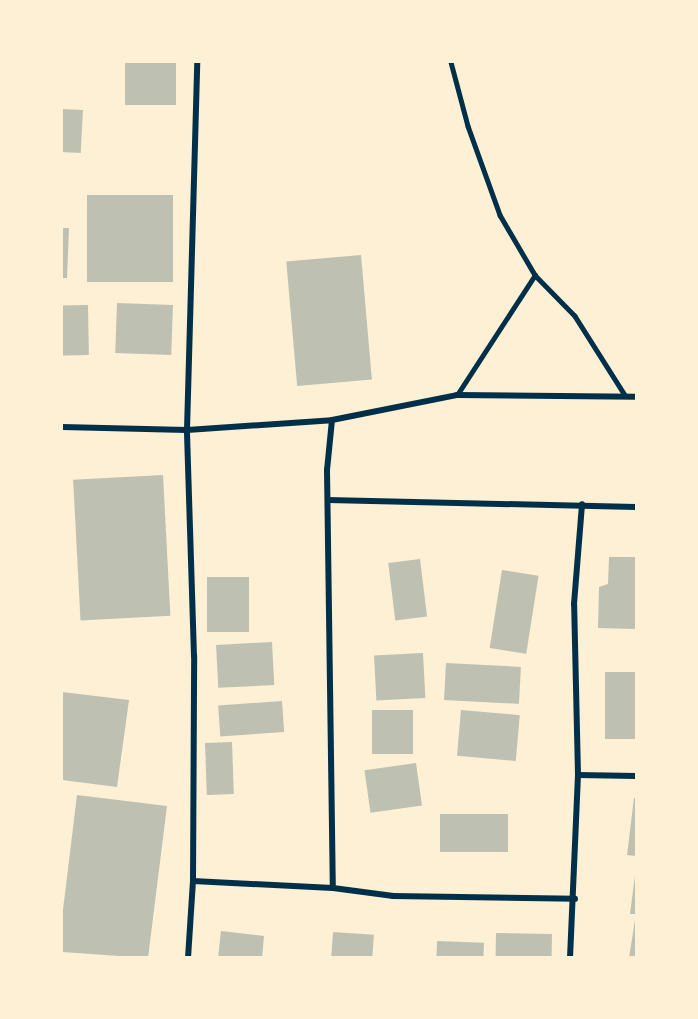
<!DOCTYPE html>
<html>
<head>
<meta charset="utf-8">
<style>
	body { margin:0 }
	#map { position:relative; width:698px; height:1019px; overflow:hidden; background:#fdf0d5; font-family:Lato,sans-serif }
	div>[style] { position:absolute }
	.building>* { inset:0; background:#bec0b2; transform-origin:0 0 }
	.service>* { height:4.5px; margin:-2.25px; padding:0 2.25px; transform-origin:2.25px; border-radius:2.25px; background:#003049 }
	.minor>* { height:6px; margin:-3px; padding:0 3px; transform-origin:3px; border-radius:3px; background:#003049 }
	span { translate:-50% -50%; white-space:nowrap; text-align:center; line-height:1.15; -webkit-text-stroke:4.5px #fdf0d5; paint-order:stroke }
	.frame { position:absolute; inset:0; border:63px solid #fdf0d5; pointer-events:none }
</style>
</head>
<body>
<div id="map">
	<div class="building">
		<div style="left:125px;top:62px;width:51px;height:43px"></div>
		<div style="left:62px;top:109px;width:21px;height:43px;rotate:3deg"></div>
		<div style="left:87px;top:195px;width:86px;height:87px"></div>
		<div style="clip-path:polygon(62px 228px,69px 228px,67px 278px,62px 278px)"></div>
		<div style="left:361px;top:255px;width:125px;height:75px;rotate:85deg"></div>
		<div style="left:117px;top:303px;width:56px;height:50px;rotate:2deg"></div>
		<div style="left:88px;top:305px;width:50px;height:26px;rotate:89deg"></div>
		<div style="left:163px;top:475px;width:141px;height:90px;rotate:87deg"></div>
		<div style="clip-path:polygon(609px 557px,636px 557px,636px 629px,598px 628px,599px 587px,608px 584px)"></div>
		<div style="left:420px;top:559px;width:58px;height:32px;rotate:83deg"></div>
		<div style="left:502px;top:570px;width:37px;height:79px;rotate:9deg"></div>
		<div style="left:207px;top:577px;width:42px;height:55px"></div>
		<div style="left:272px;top:642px;width:43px;height:56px;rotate:87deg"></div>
		<div style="left:423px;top:653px;width:45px;height:49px;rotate:87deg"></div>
		<div style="left:446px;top:663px;width:75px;height:37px;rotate:3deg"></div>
		<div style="left:636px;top:672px;width:67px;height:31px;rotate:90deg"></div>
		<div style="clip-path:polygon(62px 692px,129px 700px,117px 787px,62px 780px)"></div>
		<div style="left:282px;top:701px;width:31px;height:64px;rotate:86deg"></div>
		<div style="left:413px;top:710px;width:44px;height:41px;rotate:90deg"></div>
		<div style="left:461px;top:710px;width:59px;height:46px;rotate:5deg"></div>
		<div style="left:232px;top:742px;width:52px;height:27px;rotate:88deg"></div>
		<div style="left:416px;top:763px;width:43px;height:52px;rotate:82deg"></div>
		<div style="clip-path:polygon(77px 795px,167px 806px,148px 958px,62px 952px,62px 918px)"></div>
		<div style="clip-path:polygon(634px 798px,636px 798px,636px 856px,627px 855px)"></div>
		<div style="left:440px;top:814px;width:68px;height:38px"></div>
		<div style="clip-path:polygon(636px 868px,636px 914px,630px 914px)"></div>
		<div style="clip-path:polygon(635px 920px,636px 958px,629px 958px)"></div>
		<div style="clip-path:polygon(221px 931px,264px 936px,262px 958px,218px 958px)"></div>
		<div style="left:333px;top:932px;width:41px;height:26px;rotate:4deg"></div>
		<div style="left:496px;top:933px;width:56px;height:25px;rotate:1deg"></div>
		<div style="left:437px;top:941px;width:47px;height:17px;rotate:2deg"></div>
	</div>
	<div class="service">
		<div style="left:451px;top:62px;width:66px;rotate:75.1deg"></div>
		<div style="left:468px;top:126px;width:95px;rotate:70.2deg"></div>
		<div style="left:500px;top:215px;width:69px;rotate:59.7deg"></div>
		<div style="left:535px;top:275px;width:57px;rotate:45.7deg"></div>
		<div style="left:575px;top:316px;width:93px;rotate:57.7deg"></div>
		<div style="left:457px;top:395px;width:143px;rotate:-57deg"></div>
	</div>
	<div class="minor">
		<div style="left:332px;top:420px;width:50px;rotate:95.7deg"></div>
		<div style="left:327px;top:470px;width:418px;rotate:89.2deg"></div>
		<div style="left:62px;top:427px;width:125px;rotate:1.4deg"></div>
		<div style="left:187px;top:430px;width:145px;rotate:-3.9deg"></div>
		<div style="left:332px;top:420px;width:127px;rotate:-11.3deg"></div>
		<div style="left:457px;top:395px;width:179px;rotate:0.6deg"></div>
		<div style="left:328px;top:500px;width:308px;rotate:1.3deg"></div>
		<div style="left:578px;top:775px;width:58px;rotate:1deg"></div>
		<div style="left:193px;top:881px;width:140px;rotate:2.9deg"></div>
		<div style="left:333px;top:888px;width:61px;rotate:7.6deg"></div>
		<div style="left:393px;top:896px;width:182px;rotate:0.9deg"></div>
		<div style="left:188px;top:958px;width:77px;rotate:-86.3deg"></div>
		<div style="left:193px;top:881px;width:225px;rotate:-89.7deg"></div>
		<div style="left:194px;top:656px;width:226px;rotate:-91.8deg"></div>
		<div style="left:187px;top:430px;width:368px;rotate:-88.4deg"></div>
		<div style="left:570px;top:958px;width:183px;rotate:-87.5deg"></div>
		<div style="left:578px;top:775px;width:171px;rotate:-91.3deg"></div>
		<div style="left:574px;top:604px;width:100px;rotate:-85.4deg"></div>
	</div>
	<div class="frame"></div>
</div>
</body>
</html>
